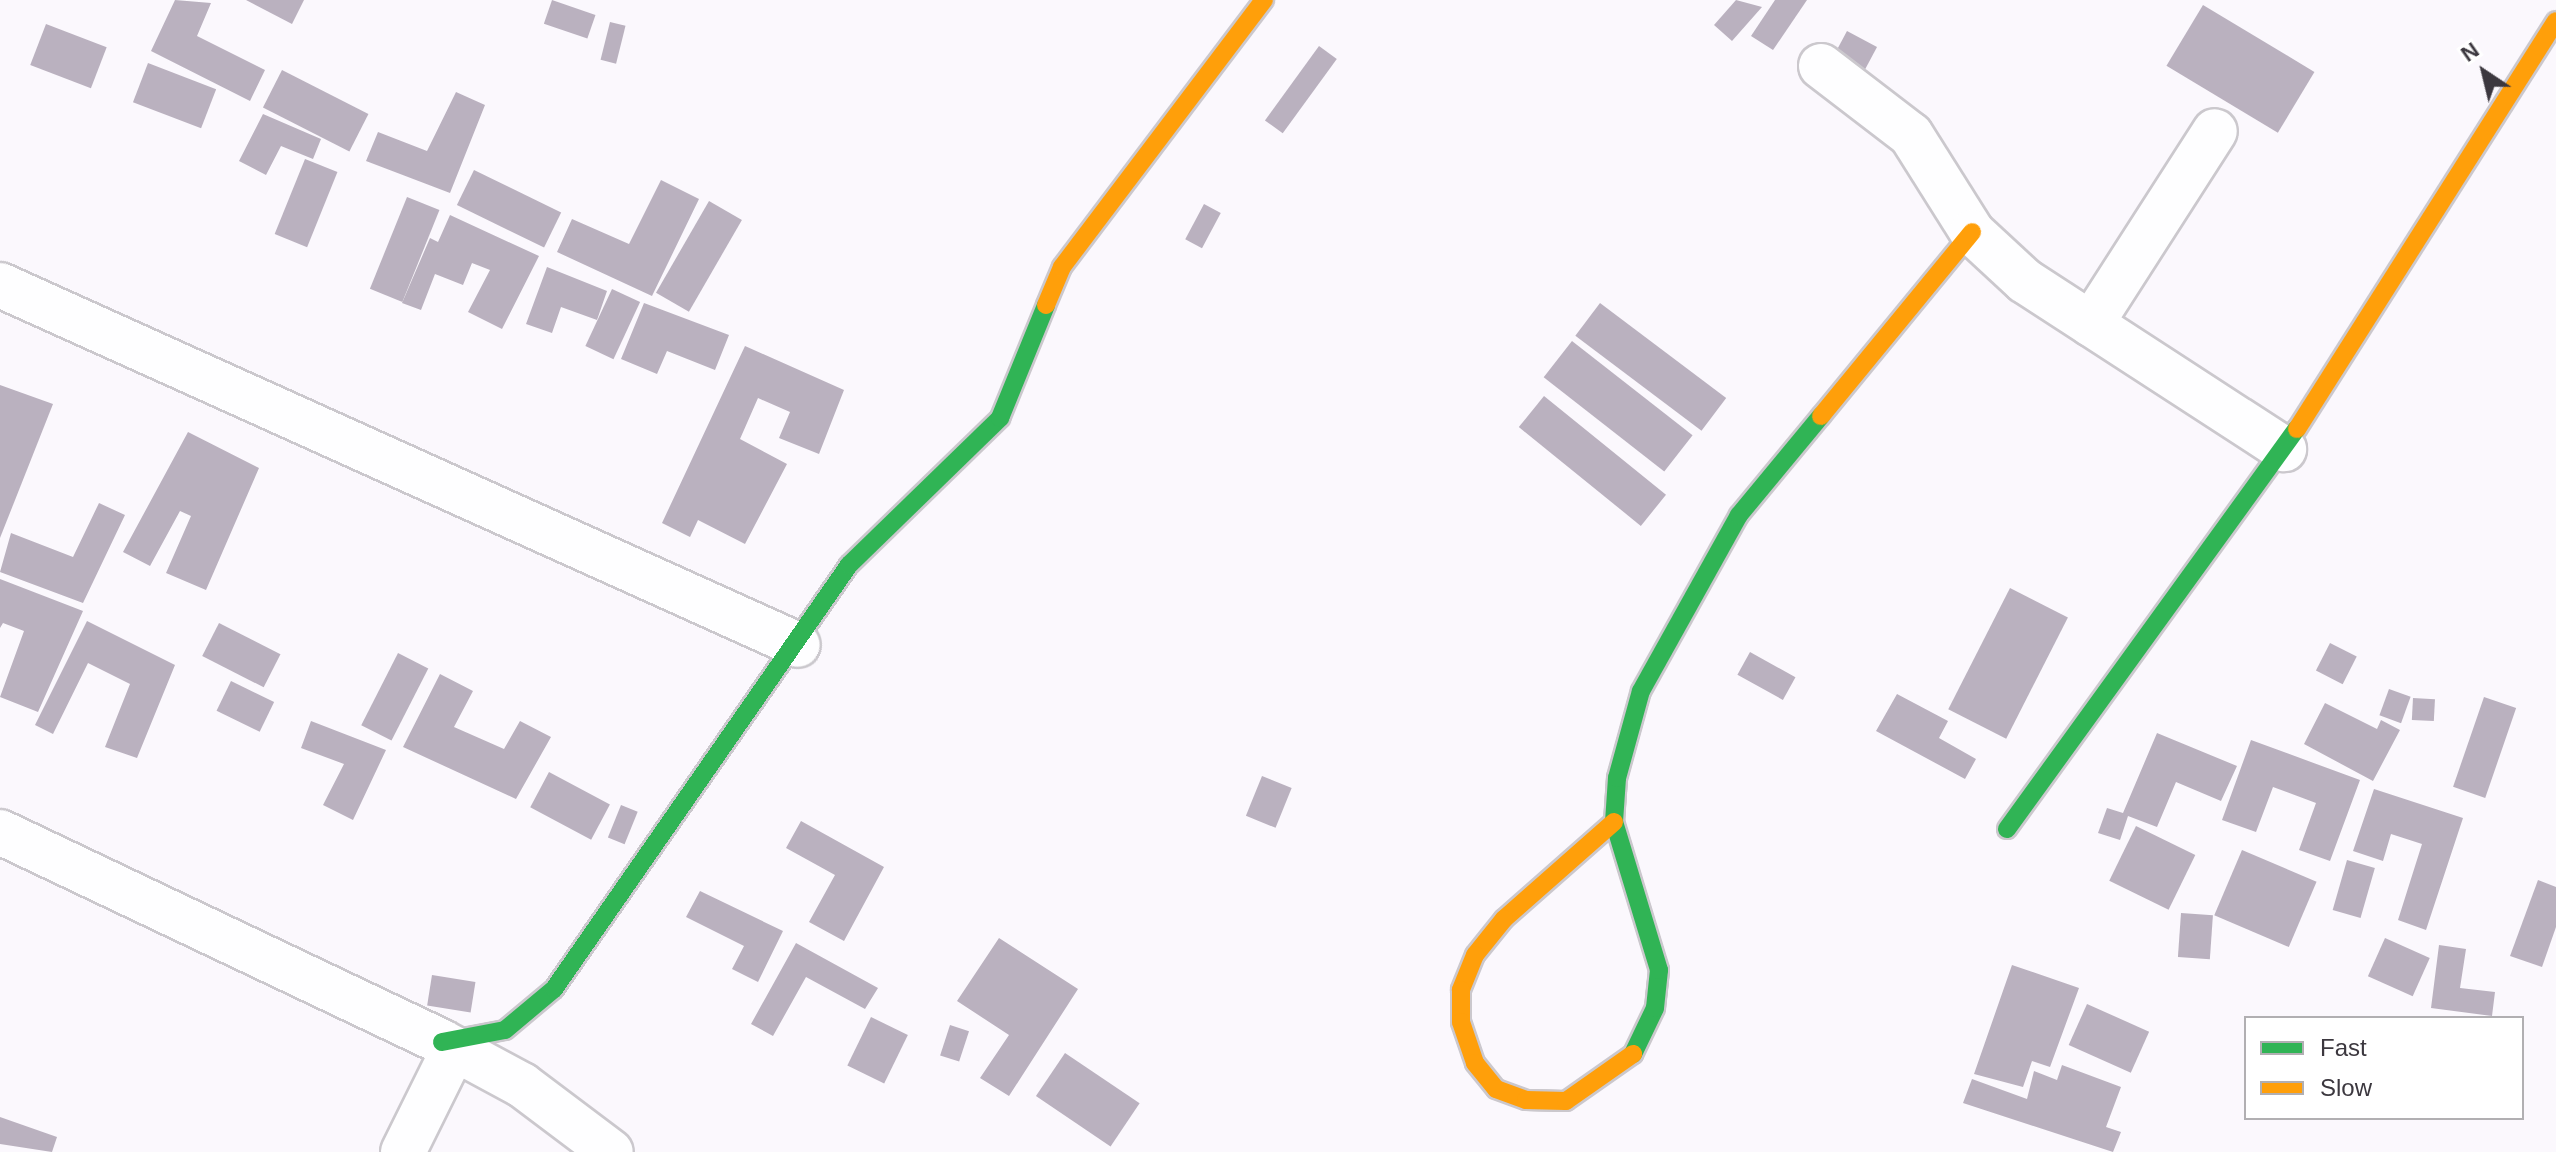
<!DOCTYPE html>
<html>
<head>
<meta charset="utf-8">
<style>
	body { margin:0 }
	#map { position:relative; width:2556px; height:1152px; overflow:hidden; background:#fbf8fd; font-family:Arial,sans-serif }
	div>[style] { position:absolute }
	.building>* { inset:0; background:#bab1bf; transform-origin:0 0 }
	.roads { filter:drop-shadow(2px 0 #cbc8cd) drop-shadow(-2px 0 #cbc8cd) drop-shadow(0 2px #cbc8cd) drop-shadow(0 -2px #cbc8cd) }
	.street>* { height:44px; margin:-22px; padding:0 22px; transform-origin:22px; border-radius:22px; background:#fefeff }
	.fast>* { height:18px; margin:-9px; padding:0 9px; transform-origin:9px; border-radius:9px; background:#30b455 }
	.slow>* { height:18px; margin:-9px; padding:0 9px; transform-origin:9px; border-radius:9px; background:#ff9f0a }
	span { translate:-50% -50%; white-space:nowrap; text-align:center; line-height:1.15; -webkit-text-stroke:8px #fff; paint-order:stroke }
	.legend { position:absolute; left:2244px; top:1016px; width:280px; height:104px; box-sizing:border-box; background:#fff; border:2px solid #b1afb2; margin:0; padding:10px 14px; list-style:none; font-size:24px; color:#3c383f }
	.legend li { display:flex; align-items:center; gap:16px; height:40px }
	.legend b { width:40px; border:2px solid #b1afb2 }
	.north { position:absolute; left:2444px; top:32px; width:80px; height:80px; -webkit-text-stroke:6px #fff; paint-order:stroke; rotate:325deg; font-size:22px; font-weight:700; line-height:32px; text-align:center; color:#3c383f }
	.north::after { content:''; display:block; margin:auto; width:28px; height:36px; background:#3c383f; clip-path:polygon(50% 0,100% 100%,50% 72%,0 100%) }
</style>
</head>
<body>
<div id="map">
	<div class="building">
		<div style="clip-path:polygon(175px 0,211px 3px,197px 36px,265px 70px,250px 101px,151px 51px)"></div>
		<div style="clip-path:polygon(246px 0,304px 0,292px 24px)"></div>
		<div style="left:552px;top:0;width:46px;height:25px;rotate:19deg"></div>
		<div style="clip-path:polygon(1736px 0,1762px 7px,1732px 41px,1714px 25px)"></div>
		<div style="clip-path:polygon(1775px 0,1807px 0,1773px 50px,1751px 36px)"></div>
		<div style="left:2203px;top:5px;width:130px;height:71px;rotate:31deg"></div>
		<div style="left:610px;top:22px;width:16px;height:39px;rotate:14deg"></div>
		<div style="left:46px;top:24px;width:65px;height:44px;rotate:21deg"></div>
		<div style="left:1847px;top:31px;width:34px;height:27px;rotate:28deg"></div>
		<div style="left:1319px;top:46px;width:22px;height:92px;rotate:36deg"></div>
		<div style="left:148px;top:63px;width:73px;height:42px;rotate:21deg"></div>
		<div style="left:282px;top:70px;width:97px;height:42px;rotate:27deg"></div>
		<div style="clip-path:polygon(456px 92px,485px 105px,450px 193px,366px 161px,378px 132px,427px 151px)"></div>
		<div style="clip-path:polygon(263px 114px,321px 139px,313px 159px,281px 146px,266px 175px,239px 161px)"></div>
		<div style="left:305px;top:159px;width:35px;height:81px;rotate:22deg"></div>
		<div style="left:474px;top:170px;width:97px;height:39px;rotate:26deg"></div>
		<div style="clip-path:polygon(661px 180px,699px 199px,652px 296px,557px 252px,572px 219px,629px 244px)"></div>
		<div style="left:407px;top:197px;width:35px;height:99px;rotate:22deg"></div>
		<div style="left:709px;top:201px;width:38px;height:106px;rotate:30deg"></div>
		<div style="left:1204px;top:204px;width:19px;height:40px;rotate:28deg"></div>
		<div style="clip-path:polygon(450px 215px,539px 256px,502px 329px,468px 312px,490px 270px,472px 263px,463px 285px,435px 274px,421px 310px,402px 303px,430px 238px,438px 242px)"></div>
		<div style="clip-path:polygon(547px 267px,607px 291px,597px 320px,561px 307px,552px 333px,526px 324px)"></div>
		<div style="left:612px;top:289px;width:31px;height:63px;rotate:25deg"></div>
		<div style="clip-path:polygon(644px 303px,729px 335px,715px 370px,667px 351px,657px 374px,621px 359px)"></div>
		<div style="left:1600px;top:303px;width:158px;height:41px;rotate:37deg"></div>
		<div style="left:1572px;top:341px;width:153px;height:46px;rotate:38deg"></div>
		<div style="clip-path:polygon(745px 346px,844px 390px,819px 454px,779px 438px,790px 412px,758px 398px,740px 439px,787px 464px,745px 544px,698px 520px,690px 537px,662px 523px)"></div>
		<div style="clip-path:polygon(0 385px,53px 404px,0 538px)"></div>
		<div style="left:1544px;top:396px;width:157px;height:40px;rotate:39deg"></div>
		<div style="clip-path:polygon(188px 432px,259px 468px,206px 590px,166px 573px,191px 516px,180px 511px,150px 566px,123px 552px)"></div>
		<div style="clip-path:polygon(99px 503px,125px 515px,83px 603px,0 572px,11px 533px,73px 557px)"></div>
		<div style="clip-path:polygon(0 579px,83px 611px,38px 712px,0 697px,24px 631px,3px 623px,0 628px)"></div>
		<div style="left:2010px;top:588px;width:65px;height:136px;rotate:27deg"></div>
		<div style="clip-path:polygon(87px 621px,175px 665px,137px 758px,105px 747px,130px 684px,88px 663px,53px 734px,35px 725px)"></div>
		<div style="left:219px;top:623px;width:69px;height:37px;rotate:27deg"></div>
		<div style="left:2330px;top:643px;width:30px;height:31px;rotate:27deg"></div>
		<div style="left:1750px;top:652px;width:52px;height:26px;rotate:29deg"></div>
		<div style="left:398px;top:653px;width:34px;height:81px;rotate:27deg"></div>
		<div style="clip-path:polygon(440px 674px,473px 691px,454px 727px,504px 749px,520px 721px,551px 737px,516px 799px,403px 747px)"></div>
		<div style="left:231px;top:681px;width:48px;height:33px;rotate:26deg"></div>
		<div style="left:2389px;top:689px;width:23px;height:28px;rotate:20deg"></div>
		<div style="clip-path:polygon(1897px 694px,1948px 721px,1939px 738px,1976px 759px,1965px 779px,1876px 731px)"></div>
		<div style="left:2484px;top:697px;width:34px;height:95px;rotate:19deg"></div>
		<div style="left:2413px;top:698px;width:22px;height:22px;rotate:3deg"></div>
		<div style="clip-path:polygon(2325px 703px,2377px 729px,2381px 720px,2400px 730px,2373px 781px,2304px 744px)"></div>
		<div style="clip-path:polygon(311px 721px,386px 750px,353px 820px,323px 805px,344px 764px,301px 748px)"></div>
		<div style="clip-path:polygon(2157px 733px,2237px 766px,2221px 801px,2176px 782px,2157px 827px,2128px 816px,2120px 840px,2098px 833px,2107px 808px,2123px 813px)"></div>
		<div style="clip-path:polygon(2251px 740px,2360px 780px,2330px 861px,2299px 850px,2316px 803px,2273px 787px,2256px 832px,2222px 820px)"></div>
		<div style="left:549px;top:772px;width:69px;height:40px;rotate:28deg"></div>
		<div style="left:1262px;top:776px;width:32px;height:43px;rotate:22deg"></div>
		<div style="clip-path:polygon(2374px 789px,2463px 818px,2426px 930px,2398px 920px,2422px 844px,2391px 834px,2383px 861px,2353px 851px)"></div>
		<div style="left:621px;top:805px;width:18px;height:35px;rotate:22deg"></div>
		<div style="clip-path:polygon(801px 821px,884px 867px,844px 941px,809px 922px,835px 875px,786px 848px)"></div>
		<div style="left:2136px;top:826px;width:66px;height:61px;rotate:26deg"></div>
		<div style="left:2242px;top:850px;width:81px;height:71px;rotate:23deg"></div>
		<div style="left:2347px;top:860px;width:29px;height:52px;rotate:16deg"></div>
		<div style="clip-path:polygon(2538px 880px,2556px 887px,2556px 927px,2542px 967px,2510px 956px)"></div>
		<div style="clip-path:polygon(700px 891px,783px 931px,758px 982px,732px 969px,744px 946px,686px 917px)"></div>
		<div style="left:2181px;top:913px;width:32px;height:44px;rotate:4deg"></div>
		<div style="clip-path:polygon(999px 938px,1078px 989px,1009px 1096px,980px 1078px,1009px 1035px,957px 1001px)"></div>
		<div style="left:2385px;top:938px;width:49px;height:42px;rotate:24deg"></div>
		<div style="clip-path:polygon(796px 943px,878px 988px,865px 1009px,806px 977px,773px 1036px,751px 1024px)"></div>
		<div style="clip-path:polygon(2439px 945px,2466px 949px,2460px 988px,2495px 992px,2492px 1016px,2431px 1008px)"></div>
		<div style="clip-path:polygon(2012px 965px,2079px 988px,2050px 1067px,2032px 1061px,2023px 1087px,1974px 1074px)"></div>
		<div style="left:432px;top:975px;width:44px;height:31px;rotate:9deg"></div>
		<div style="left:2087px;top:1004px;width:68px;height:45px;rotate:24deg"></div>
		<div style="left:871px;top:1017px;width:41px;height:54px;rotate:26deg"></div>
		<div style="left:950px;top:1025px;width:20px;height:32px;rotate:18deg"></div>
		<div style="left:1065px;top:1053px;width:90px;height:52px;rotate:34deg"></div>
		<div style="clip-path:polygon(2062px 1065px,2121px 1087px,2106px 1127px,2121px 1132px,2113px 1152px,1963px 1103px,1972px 1079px,2027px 1099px,2034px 1071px,2057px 1080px)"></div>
		<div style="clip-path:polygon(0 1117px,57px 1137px,52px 1152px,0 1144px)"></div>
	</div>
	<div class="roads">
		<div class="street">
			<div style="left:1821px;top:66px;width:113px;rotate:37.5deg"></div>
			<div style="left:1911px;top:135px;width:115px;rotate:57.8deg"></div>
			<div style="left:1972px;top:232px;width:72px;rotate:42.8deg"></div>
			<div style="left:2025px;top:281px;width:309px;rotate:33deg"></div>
			<div style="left:0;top:285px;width:875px;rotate:24.28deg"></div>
			<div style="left:2091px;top:324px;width:229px;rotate:-57.3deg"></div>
			<div style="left:0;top:832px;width:489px;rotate:25.4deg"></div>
			<div style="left:442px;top:1042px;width:91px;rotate:28.3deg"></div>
			<div style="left:522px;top:1085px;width:111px;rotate:37deg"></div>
			<div style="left:403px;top:1152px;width:115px;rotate:-63.7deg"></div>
		</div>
		<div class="fast">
			<div style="left:2007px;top:829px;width:494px;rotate:-54.1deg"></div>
			<div style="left:442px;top:1042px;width:64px;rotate:-10.8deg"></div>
			<div style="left:505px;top:1030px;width:64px;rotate:-39.9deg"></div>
			<div style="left:554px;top:989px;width:517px;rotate:-55.17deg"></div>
			<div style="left:849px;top:565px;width:211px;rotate:-44.2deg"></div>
			<div style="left:1000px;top:418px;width:122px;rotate:-67.8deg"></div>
			<div style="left:1633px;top:1054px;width:51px;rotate:-64.4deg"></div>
			<div style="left:1655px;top:1008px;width:38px;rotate:-84deg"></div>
			<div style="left:1659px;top:970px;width:155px;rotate:-106.9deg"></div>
			<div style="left:1614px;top:822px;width:44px;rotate:-86.1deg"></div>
			<div style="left:1617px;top:778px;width:90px;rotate:-74.6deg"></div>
			<div style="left:1641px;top:691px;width:201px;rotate:-60.9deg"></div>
			<div style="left:1739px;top:515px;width:129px;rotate:-50.4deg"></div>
		</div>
		<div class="slow">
			<div style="left:1046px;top:305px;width:41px;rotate:-67.2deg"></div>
			<div style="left:1062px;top:267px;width:335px;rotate:-52.9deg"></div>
			<div style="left:1821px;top:416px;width:238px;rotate:-50.6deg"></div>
			<div style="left:2297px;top:429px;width:483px;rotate:-57.6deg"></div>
			<div style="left:1614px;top:822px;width:147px;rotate:138.6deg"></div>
			<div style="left:1504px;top:919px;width:46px;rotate:128.9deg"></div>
			<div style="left:1475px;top:955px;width:38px;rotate:112deg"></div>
			<div style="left:1461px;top:990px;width:32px;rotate:90deg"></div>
			<div style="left:1461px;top:1022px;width:43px;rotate:71.1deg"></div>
			<div style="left:1475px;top:1063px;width:33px;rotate:51deg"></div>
			<div style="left:1496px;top:1089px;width:32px;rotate:20deg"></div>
			<div style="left:1526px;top:1100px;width:40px;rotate:1.4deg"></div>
			<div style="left:1566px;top:1101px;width:82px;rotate:-35deg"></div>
		</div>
	</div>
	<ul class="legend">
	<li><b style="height:10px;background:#30b455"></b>Fast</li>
	<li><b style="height:10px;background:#ff9f0a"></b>Slow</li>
	</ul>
	<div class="north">N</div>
</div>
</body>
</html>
